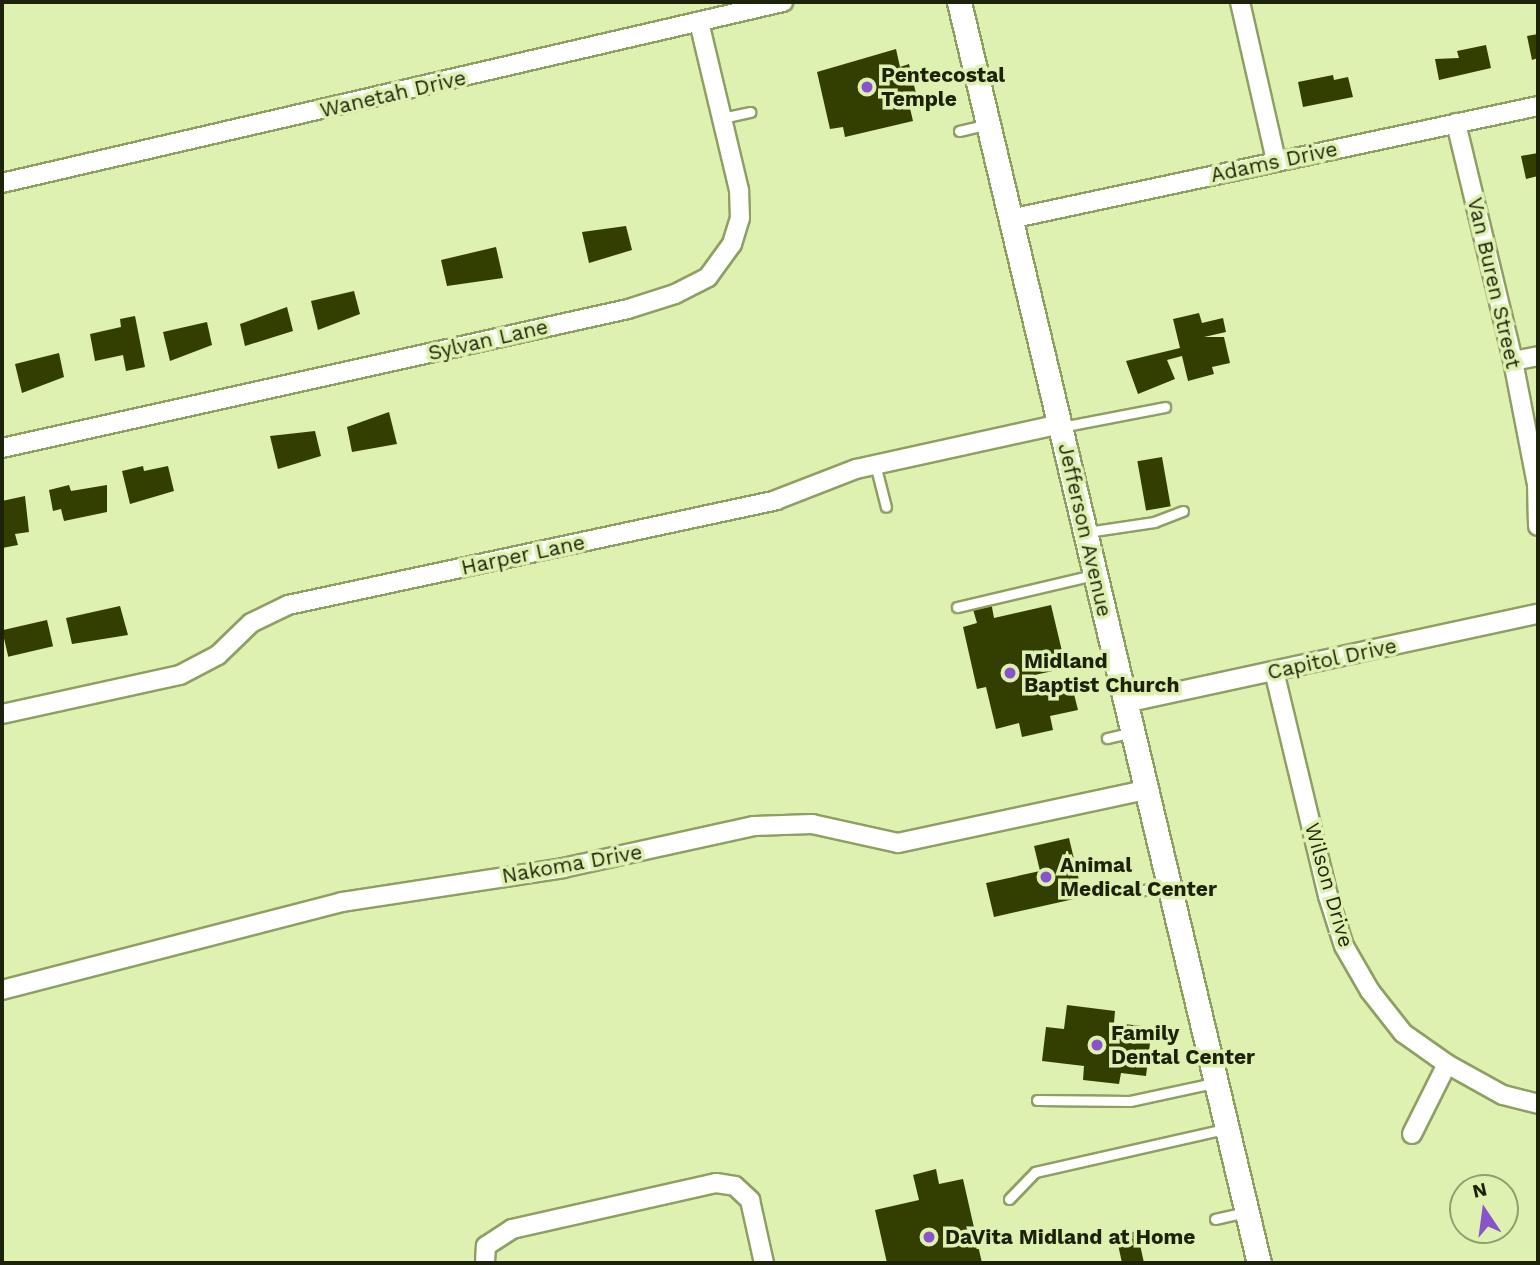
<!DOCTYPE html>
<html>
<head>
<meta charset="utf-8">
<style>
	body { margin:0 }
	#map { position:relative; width:1540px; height:1265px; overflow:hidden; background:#def1b1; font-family:"Work Sans",sans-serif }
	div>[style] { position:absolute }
	.building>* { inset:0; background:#323f00; transform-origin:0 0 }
	.roads { filter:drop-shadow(2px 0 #8e9f62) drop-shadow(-2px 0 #8e9f62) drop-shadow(0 2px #8e9f62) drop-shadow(0 -2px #8e9f62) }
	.service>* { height:9px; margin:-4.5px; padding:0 4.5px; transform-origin:4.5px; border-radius:4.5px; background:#fff }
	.minor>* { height:18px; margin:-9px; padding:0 9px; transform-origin:9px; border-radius:9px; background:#fff }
	.tertiary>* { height:23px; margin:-11.5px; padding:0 11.5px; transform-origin:11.5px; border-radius:11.5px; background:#fff }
	.dots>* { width:19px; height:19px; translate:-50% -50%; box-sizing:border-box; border:4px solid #def1b1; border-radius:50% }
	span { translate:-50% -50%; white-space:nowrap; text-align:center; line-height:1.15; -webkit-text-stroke:7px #def1b1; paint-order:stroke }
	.poi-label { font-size:21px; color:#1c230a; font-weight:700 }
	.left { translate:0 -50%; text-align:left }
	.street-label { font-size:21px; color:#1c230a }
	.frame { position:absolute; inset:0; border:4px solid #1c230a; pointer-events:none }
	.north { position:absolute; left:1449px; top:1174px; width:70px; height:70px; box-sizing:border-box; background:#def1b1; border:2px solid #909f6e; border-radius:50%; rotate:347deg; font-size:19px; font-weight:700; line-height:28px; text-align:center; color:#1c230a }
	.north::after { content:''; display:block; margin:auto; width:24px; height:32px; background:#8953cb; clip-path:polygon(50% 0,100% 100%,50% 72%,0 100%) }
</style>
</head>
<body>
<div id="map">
	<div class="building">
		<div style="clip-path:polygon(1538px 34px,1538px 58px,1532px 60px,1527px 36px)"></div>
		<div style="clip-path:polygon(1486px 45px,1491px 68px,1439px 80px,1435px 59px,1459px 58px,1457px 51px)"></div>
		<div style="clip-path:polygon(896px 49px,900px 67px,909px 64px,918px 102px,909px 104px,913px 121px,845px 137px,843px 127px,830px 129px,817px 72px)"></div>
		<div style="clip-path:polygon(1333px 75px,1334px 80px,1348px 77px,1353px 97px,1303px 107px,1298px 82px)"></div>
		<div style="clip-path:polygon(1538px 153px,1538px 176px,1526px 179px,1521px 156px)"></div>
		<div style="clip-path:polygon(626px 226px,632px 250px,589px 263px,582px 232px)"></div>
		<div style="clip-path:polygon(496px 247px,503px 278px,447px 286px,441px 260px)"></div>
		<div style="clip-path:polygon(354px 291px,360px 314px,318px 330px,311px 301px)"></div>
		<div style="clip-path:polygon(287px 307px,293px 331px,245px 346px,240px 324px)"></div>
		<div style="clip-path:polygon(1199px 313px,1202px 323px,1223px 318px,1226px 332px,1204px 337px,1224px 337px,1230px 363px,1212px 367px,1214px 374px,1188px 381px,1182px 356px,1167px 360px,1175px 379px,1138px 394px,1126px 361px,1180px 348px,1173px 319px)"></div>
		<div style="clip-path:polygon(135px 316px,145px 367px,126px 371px,123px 355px,95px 361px,90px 334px,121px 327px,120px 319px)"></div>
		<div style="clip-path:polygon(207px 322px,212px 345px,170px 361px,163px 332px)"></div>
		<div style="clip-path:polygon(59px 353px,64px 377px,22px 393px,15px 364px)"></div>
		<div style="clip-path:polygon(389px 412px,397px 444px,352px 452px,347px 427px)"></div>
		<div style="clip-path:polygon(315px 431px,321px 456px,278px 469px,270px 436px)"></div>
		<div style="left:1162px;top:457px;width:50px;height:25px;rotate:80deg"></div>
		<div style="clip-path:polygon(143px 466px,144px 471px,168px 466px,174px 491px,130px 504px,122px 471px)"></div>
		<div style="clip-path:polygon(69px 485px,71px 491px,107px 485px,107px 512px,64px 521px,61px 509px,53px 511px,49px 490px)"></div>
		<div style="clip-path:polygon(25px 496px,29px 532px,15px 534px,18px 545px,2px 548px,2px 501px)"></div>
		<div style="clip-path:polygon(991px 602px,994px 618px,1051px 605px,1066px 668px,1026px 677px,1028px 687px,1070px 678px,1078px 710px,1050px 716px,1053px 730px,1022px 737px,1019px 723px,996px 729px,986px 687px,977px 689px,963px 627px,977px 623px,972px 606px)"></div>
		<div style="clip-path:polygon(120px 606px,128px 635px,72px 644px,66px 618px)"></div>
		<div style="left:47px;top:620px;width:27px;height:46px;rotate:77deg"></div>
		<div style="clip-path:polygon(1069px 838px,1083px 897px,994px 917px,986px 883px,1040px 871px,1034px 846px)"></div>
		<div style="clip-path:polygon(1067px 1005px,1115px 1011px,1114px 1023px,1152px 1027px,1146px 1076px,1121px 1073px,1119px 1084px,1083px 1080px,1084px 1066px,1042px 1061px,1046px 1027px,1064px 1029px)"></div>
		<div style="clip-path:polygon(936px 1169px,939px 1184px,963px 1179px,982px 1263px,887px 1263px,875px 1210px,919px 1200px,913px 1175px)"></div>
		<div style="clip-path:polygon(1137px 1231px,1144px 1263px,1122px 1263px,1116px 1235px)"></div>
	</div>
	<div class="roads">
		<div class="service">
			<div style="left:722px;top:118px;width:29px;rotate:-12deg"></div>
			<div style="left:959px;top:131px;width:28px;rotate:-13deg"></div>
			<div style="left:1061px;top:427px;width:106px;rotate:-10.9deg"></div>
			<div style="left:875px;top:464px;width:44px;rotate:75.7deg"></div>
			<div style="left:1087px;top:532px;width:68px;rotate:-8.5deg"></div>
			<div style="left:1154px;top:522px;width:31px;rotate:-21deg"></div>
			<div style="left:957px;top:607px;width:140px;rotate:-13.2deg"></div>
			<div style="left:1107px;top:738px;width:26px;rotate:-13deg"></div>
			<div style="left:1135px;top:892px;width:33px;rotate:-12deg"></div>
			<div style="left:1037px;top:1100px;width:93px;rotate:0.6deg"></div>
			<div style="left:1130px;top:1101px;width:86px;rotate:-12.1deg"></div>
			<div style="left:1009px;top:1199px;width:37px;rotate:-46deg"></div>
			<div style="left:1035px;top:1172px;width:195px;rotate:-12.8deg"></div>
			<div style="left:1215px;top:1219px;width:31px;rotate:-13deg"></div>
		</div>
		<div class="minor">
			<div style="left:1240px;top:2px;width:163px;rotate:77.2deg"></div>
			<div style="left:1456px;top:123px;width:245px;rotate:76.5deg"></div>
			<div style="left:1513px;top:361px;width:125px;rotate:79deg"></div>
			<div style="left:1537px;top:484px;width:42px;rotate:88.6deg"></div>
			<div style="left:2px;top:183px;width:802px;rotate:-13.05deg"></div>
			<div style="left:1010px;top:219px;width:540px;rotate:-12.08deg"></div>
			<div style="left:1513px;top:361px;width:25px;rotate:-11deg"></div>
			<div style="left:2px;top:448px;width:641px;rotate:-12.52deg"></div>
			<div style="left:628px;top:309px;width:49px;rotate:-17.7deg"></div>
			<div style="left:675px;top:294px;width:37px;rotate:-27deg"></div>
			<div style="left:708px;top:277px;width:41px;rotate:-54deg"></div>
			<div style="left:732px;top:244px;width:27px;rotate:-73deg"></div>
			<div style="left:740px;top:218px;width:28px;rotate:-92deg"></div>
			<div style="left:739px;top:190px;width:173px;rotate:-103.4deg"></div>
			<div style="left:1274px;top:671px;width:231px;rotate:76.5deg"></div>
			<div style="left:1328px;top:896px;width:52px;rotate:72.3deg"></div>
			<div style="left:1344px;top:946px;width:52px;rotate:60deg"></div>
			<div style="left:1370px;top:991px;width:53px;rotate:51.8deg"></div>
			<div style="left:1403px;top:1033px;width:54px;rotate:35.2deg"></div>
			<div style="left:1447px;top:1064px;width:64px;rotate:29deg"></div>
			<div style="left:1503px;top:1095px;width:36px;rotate:14deg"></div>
			<div style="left:1125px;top:703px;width:422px;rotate:-12.2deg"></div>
			<div style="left:2px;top:714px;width:182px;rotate:-12.4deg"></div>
			<div style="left:180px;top:675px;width:43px;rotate:-27.8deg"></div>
			<div style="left:218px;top:655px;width:46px;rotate:-44.1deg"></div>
			<div style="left:251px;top:623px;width:41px;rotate:-25.9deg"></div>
			<div style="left:288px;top:605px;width:499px;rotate:-12.1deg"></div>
			<div style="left:776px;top:500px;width:86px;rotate:-21.2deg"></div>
			<div style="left:856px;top:469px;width:209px;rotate:-12.4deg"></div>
			<div style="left:2px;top:990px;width:351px;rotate:-14.5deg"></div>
			<div style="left:342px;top:902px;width:224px;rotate:-8.7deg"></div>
			<div style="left:563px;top:868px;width:196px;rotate:-12.4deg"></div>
			<div style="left:754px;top:826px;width:58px;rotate:-2deg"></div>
			<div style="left:812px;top:824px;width:88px;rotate:12.5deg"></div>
			<div style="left:898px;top:843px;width:253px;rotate:-12.1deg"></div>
			<div style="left:1412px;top:1134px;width:78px;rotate:-63.4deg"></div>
			<div style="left:485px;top:1263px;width:17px;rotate:-87deg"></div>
			<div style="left:486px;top:1246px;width:31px;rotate:-33deg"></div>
			<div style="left:512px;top:1229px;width:209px;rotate:-12.7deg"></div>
			<div style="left:716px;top:1183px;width:19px;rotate:9deg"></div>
			<div style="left:735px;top:1186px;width:21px;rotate:43deg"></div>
			<div style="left:750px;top:1200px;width:65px;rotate:77.5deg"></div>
		</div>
		<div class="tertiary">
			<div style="left:959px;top:2px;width:1296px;rotate:76.62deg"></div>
		</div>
	</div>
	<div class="dots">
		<div style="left:867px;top:87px;background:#8953cb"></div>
		<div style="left:1010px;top:673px;background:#8953cb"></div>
		<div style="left:1046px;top:877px;background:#8953cb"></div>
		<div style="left:1097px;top:1045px;background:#8953cb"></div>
		<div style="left:929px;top:1237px;background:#8953cb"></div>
	</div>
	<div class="poi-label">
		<span class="left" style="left:881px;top:87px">Pentecostal<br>Temple</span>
		<span class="left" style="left:1024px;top:673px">Midland<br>Baptist Church</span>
		<span class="left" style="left:1060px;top:877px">Animal<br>Medical Center</span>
		<span class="left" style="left:1111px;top:1045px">Family<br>Dental Center</span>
		<span class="left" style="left:945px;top:1237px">DaVita Midland at Home</span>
	</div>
	<div class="street-label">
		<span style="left:393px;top:94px;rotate:-13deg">Wanetah Drive</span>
		<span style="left:1274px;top:162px;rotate:-12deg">Adams Drive</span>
		<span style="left:1494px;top:283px;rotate:77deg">Van Buren Street</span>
		<span style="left:488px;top:340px;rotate:-13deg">Sylvan Lane</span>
		<span style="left:1085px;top:530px;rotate:77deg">Jefferson Avenue</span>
		<span style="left:523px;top:555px;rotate:-12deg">Harper Lane</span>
		<span style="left:1332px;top:659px;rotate:-12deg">Capitol Drive</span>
		<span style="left:572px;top:864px;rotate:-10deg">Nakoma Drive</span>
		<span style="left:1329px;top:885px;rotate:74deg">Wilson Drive</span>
	</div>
	<div class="frame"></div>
	<div class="north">N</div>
</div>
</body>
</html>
